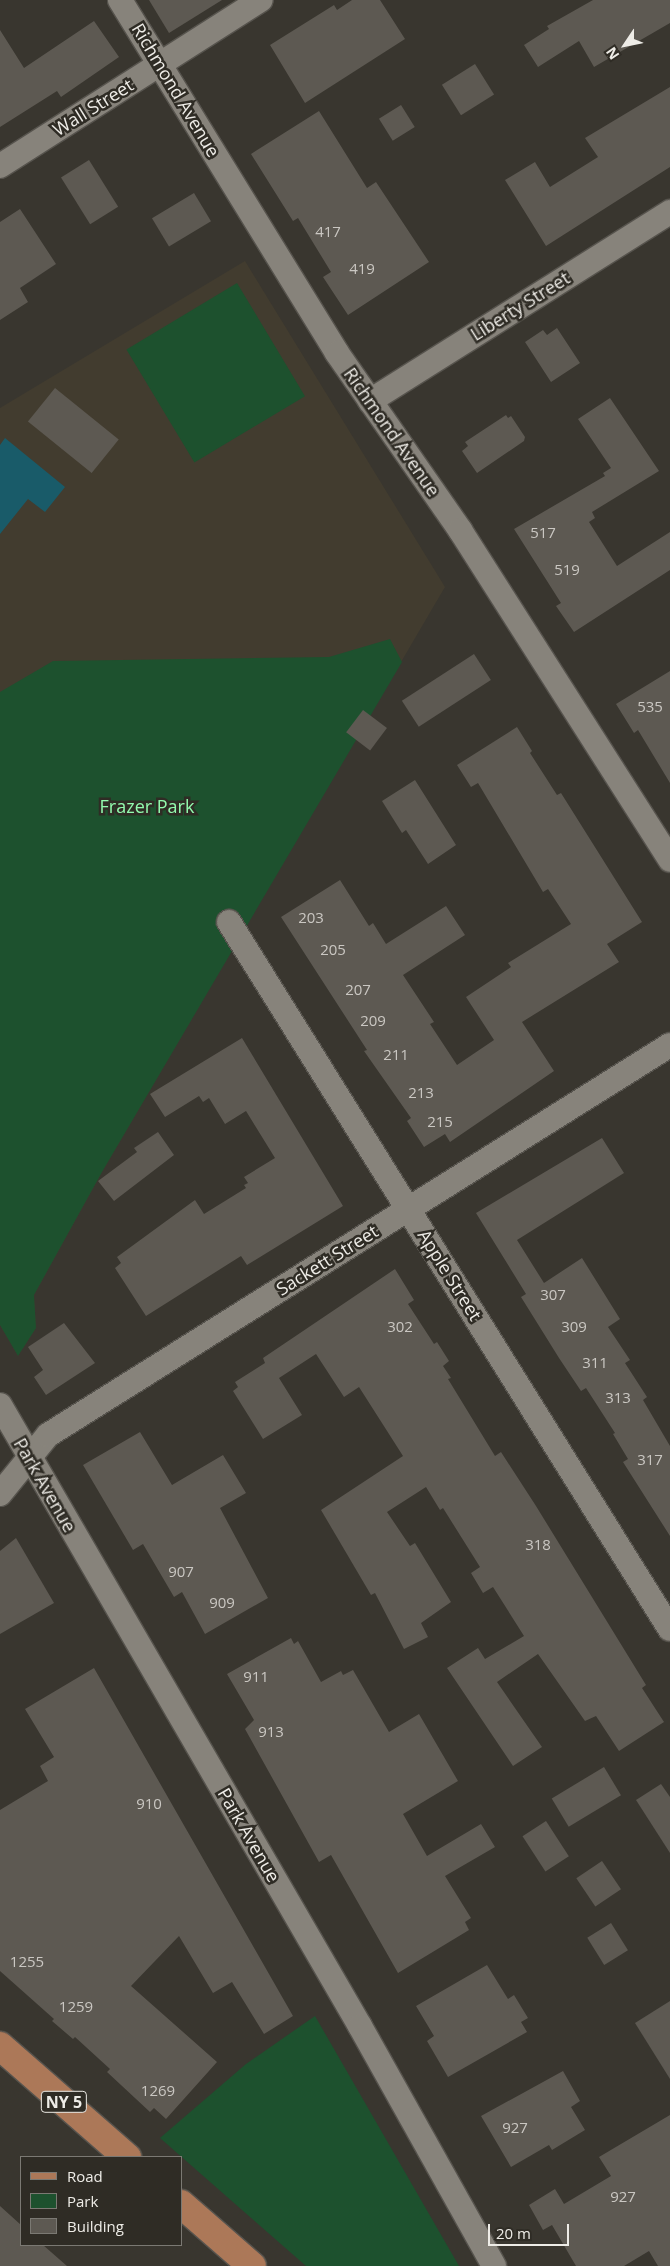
<!DOCTYPE html>
<html>
<head>
<meta charset="utf-8">
<style>
	body { margin:0 }
	#map { position:relative; width:670px; height:2266px; overflow:hidden; background:#39362f; font-family:"Open Sans",sans-serif }
	div>[style] { position:absolute }
	.built>* { inset:0; background:#423c2f }
	.green>* { inset:0; background:#1d512e; transform-origin:0 0 }
	.water>* { inset:0; background:#195b69 }
	.building>* { inset:0; background:#5d5952; transform-origin:0 0 }
	.roads { filter:drop-shadow(1px 0 #56534d) drop-shadow(-1px 0 #56534d) drop-shadow(0 1px #56534d) drop-shadow(0 -1px #56534d) }
	.minor>* { height:24px; margin:-12px; padding:0 12px; transform-origin:12px; border-radius:12px; background:#87837b }
	.primary>* { height:28px; margin:-14px; padding:0 14px; transform-origin:14px; border-radius:14px; background:#ac7858 }
	span { translate:-50% -50%; white-space:nowrap; text-align:center; line-height:1.15; -webkit-text-stroke:5px #2f2c25; paint-order:stroke }
	.number-label { font-size:15px; color:#cac7c2 }
	.number-label span { -webkit-text-stroke-width:0 }
	.shield-label span { padding:1px 4px; background:#2f2c25; border:1px solid; border-radius:4px; -webkit-text-stroke-width:0 }
	.shield-label { font-size:16px; color:#eeece7; font-weight:700 }
	.street-label { font-size:18px; color:#eeece7 }
	.park-label { font-size:18px; color:#93faae }
	.legend { position:absolute; left:20px; top:2156px; width:162px; height:90px; box-sizing:border-box; background:#2f2c25; border:1px solid #7b7973; margin:0; padding:6px 9px; list-style:none; font-size:15px; color:#eeece7 }
	.legend li { display:flex; align-items:center; gap:10px; height:25px }
	.legend b { width:25px; border:1px solid #7b7973 }
	.north { position:absolute; left:600px; top:20px; width:50px; height:50px; -webkit-text-stroke:4px #2f2c25; paint-order:stroke; rotate:236deg; font-size:14px; font-weight:700; line-height:20px; text-align:center; color:#eeece7 }
	.north::after { content:''; display:block; margin:auto; width:18px; height:22px; background:#eeece7; clip-path:polygon(50% 0,100% 100%,50% 72%,0 100%) }
	.scale { position:absolute; left:488px; top:2224px; width:81px; height:22px; box-sizing:border-box; border:2px solid #eeece7; border-top:0; padding-left:6px; font-size:15px; line-height:18px; white-space:nowrap; color:#eeece7; -webkit-text-stroke:4px #2f2c25; paint-order:stroke }
</style>
</head>
<body>
<div id="map">
	<div class="built">
		<div style="clip-path:polygon(245px 261px,445px 587px,102px 1172px,34px 1295px,36px 1328px,18px 1356px,0 1325px,0 408px)"></div>
	</div>
	<div class="green">
		<div style="left:237px;top:283px;width:132px;height:129px;rotate:59deg"></div>
		<div style="clip-path:polygon(390px 639px,402px 662px,102px 1172px,34px 1295px,36px 1328px,18px 1356px,0 1325px,0 692px,53px 661px,329px 657px)"></div>
		<div style="clip-path:polygon(315px 2016px,459px 2266px,306px 2266px,160px 2138px,246px 2064px)"></div>
	</div>
	<div class="water">
		<div style="clip-path:polygon(5px 438px,65px 487px,45px 512px,28px 499px,0 534px,0 445px)"></div>
	</div>
	<div class="building">
		<div style="clip-path:polygon(149px 0,222px 0,169px 33px)"></div>
		<div style="clip-path:polygon(352px 0,380px 0,405px 39px,305px 103px,270px 45px,334px 5px,337px 10px)"></div>
		<div style="clip-path:polygon(593px 0,670px 0,670px 23px,594px 67px,579px 41px,538px 67px,524px 45px,549px 29px,547px 26px)"></div>
		<div style="clip-path:polygon(94px 21px,119px 57px,61px 97px,57px 91px,0 127px,0 30px,24px 68px)"></div>
		<div style="left:475px;top:64px;width:36px;height:39px;rotate:58deg"></div>
		<div style="clip-path:polygon(670px 87px,670px 167px,546px 246px,505px 180px,535px 162px,550px 187px,598px 157px,585px 138px)"></div>
		<div style="left:401px;top:105px;width:26px;height:26px;rotate:58deg"></div>
		<div style="clip-path:polygon(319px 111px,367px 188px,376px 182px,429px 262px,348px 315px,323px 277px,331px 272px,298px 218px,293px 221px,251px 154px)"></div>
		<div style="left:89px;top:160px;width:55px;height:33px;rotate:58deg"></div>
		<div style="left:194px;top:193px;width:33px;height:49px;rotate:59deg"></div>
		<div style="clip-path:polygon(20px 209px,56px 264px,20px 288px,28px 302px,0 320px,0 222px)"></div>
		<div style="clip-path:polygon(557px 328px,580px 363px,551px 382px,525px 342px,543px 330px,547px 335px)"></div>
		<div style="left:55px;top:388px;width:82px;height:43px;rotate:39deg"></div>
		<div style="clip-path:polygon(610px 398px,659px 471px,592px 512px,595px 518px,589px 522px,617px 566px,670px 532px,670px 570px,574px 632px,556px 606px,561px 603px,514px 529px,605px 476px,603px 473px,611px 468px,578px 419px)"></div>
		<div style="clip-path:polygon(506px 415px,508px 418px,511px 416px,525px 437px,524px 441px,477px 473px,462px 451px,468px 446px,465px 442px)"></div>
		<div style="left:474px;top:654px;width:31px;height:86px;rotate:57deg"></div>
		<div style="clip-path:polygon(670px 671px,670px 783px,638px 730px,634px 733px,616px 704px)"></div>
		<div style="left:363px;top:710px;width:30px;height:28px;rotate:37deg"></div>
		<div style="clip-path:polygon(517px 727px,532px 751px,530px 753px,557px 795px,561px 793px,642px 922px,607px 944px,619px 962px,522px 1022px,554px 1071px,450px 1142px,445px 1134px,424px 1147px,407px 1121px,411px 1118px,364px 1051px,367px 1050px,281px 917px,340px 880px,369px 926px,373px 923px,386px 944px,446px 906px,465px 935px,403px 975px,434px 1022px,430px 1024px,457px 1065px,494px 1040px,466px 997px,511px 967px,508px 963px,571px 924px,548px 889px,543px 892px,478px 783px,471px 787px,457px 765px)"></div>
		<div style="clip-path:polygon(415px 780px,456px 845px,428px 864px,406px 830px,402px 833px,382px 801px)"></div>
		<div style="clip-path:polygon(242px 1038px,343px 1206px,247px 1265px,241px 1256px,146px 1316px,115px 1268px,121px 1263px,117px 1257px,195px 1200px,204px 1214px,246px 1188px,244px 1185px,248px 1183px,244px 1177px,275px 1158px,246px 1111px,225px 1124px,209px 1098px,203px 1102px,199px 1096px,165px 1117px,150px 1094px)"></div>
		<div style="clip-path:polygon(158px 1132px,174px 1155px,114px 1201px,98px 1181px,137px 1152px,134px 1148px)"></div>
		<div style="clip-path:polygon(602px 1138px,624px 1173px,517px 1240px,544px 1283px,582px 1258px,620px 1319px,608px 1327px,630px 1360px,625px 1363px,647px 1397px,643px 1400px,670px 1446px,670px 1536px,623px 1462px,628px 1459px,613px 1434px,615px 1433px,586px 1388px,581px 1391px,559px 1358px,521px 1297px,526px 1294px,476px 1213px)"></div>
		<div style="clip-path:polygon(395px 1269px,414px 1300px,408px 1304px,434px 1344px,437px 1342px,449px 1361px,443px 1366px,451px 1378px,448px 1379px,495px 1456px,501px 1452px,536px 1506px,646px 1685px,642px 1688px,664px 1722px,619px 1751px,596px 1716px,585px 1721px,538px 1654px,497px 1682px,542px 1747px,513px 1766px,447px 1668px,478px 1648px,485px 1659px,524px 1636px,493px 1587px,483px 1593px,471px 1573px,480px 1567px,443px 1508px,440px 1510px,426px 1487px,387px 1512px,410px 1546px,415px 1543px,451px 1602px,421px 1623px,428px 1637px,404px 1649px,375px 1593px,371px 1595px,321px 1510px,403px 1456px,359px 1387px,344px 1397px,316px 1354px,279px 1378px,302px 1415px,263px 1439px,233px 1391px,238px 1387px,235px 1382px,265px 1363px,263px 1358px)"></div>
		<div style="clip-path:polygon(64px 1323px,95px 1363px,46px 1395px,34px 1377px,43px 1370px,28px 1347px)"></div>
		<div style="clip-path:polygon(140px 1432px,172px 1485px,223px 1455px,246px 1493px,220px 1508px,268px 1598px,205px 1634px,182px 1592px,174px 1597px,143px 1544px,133px 1550px,83px 1465px)"></div>
		<div style="clip-path:polygon(16px 1538px,54px 1603px,0 1634px,0 1551px)"></div>
		<div style="clip-path:polygon(291px 1638px,294px 1644px,298px 1641px,321px 1682px,341px 1671px,343px 1675px,353px 1670px,389px 1732px,419px 1714px,458px 1781px,403px 1814px,427px 1856px,481px 1824px,495px 1847px,445px 1876px,471px 1918px,465px 1922px,469px 1930px,398px 1973px,331px 1855px,319px 1862px,245px 1729px,254px 1720px,227px 1674px)"></div>
		<div style="clip-path:polygon(94px 1668px,293px 2016px,264px 2034px,232px 1982px,213px 1993px,179px 1936px,131px 1986px,217px 2062px,166px 2119px,154px 2108px,150px 2112px,107px 2072px,110px 2069px,75px 2037px,73px 2039px,52px 2021px,54px 2019px,0 1971px,0 1810px,48px 1781px,40px 1766px,54px 1757px,25px 1709px)"></div>
		<div style="left:604px;top:1767px;width:33px;height:61px;rotate:59deg"></div>
		<div style="clip-path:polygon(661px 1784px,670px 1797px,670px 1853px,636px 1800px)"></div>
		<div style="left:546px;top:1821px;width:42px;height:28px;rotate:57deg"></div>
		<div style="left:602px;top:1861px;width:34px;height:31px;rotate:56deg"></div>
		<div style="left:611px;top:1923px;width:32px;height:28px;rotate:58deg"></div>
		<div style="clip-path:polygon(487px 1965px,508px 1999px,514px 1995px,528px 2018px,521px 2022px,527px 2032px,448px 2077px,427px 2041px,434px 2036px,416px 2006px)"></div>
		<div style="clip-path:polygon(670px 2001px,670px 2079px,635px 2023px)"></div>
		<div style="clip-path:polygon(563px 2071px,580px 2101px,571px 2107px,585px 2130px,552px 2150px,549px 2145px,511px 2167px,481px 2116px)"></div>
		<div style="clip-path:polygon(670px 2115px,670px 2266px,658px 2266px,649px 2251px,624px 2266px,576px 2266px,552px 2225px,543px 2230px,529px 2205px,555px 2189px,564px 2204px,611px 2176px,599px 2157px)"></div>
		<div style="clip-path:polygon(0 2206px,21px 2225px,21px 2245px,43px 2245px,67px 2266px,0 2266px)"></div>
	</div>
	<div class="roads">
		<div class="minor">
			<div style="left:120px;top:0;width:414px;rotate:58.4deg"></div>
			<div style="left:337px;top:353px;width:216px;rotate:55.2deg"></div>
			<div style="left:460px;top:530px;width:391px;rotate:57.5deg"></div>
			<div style="left:0;top:166px;width:309px;rotate:-32.5deg"></div>
			<div style="left:370px;top:401px;width:355px;rotate:-32.2deg"></div>
			<div style="left:229px;top:922px;width:833px;rotate:58.05deg"></div>
			<div style="left:0;top:1405px;width:718px;rotate:59.9deg"></div>
			<div style="left:360px;top:2026px;width:275px;rotate:60.8deg"></div>
			<div style="left:0;top:1494px;width:76px;rotate:-50.9deg"></div>
			<div style="left:48px;top:1435px;width:734px;rotate:-32.09deg"></div>
		</div>
		<div class="primary">
			<div style="left:0;top:2046px;width:169px;rotate:41.2deg"></div>
			<div style="left:181px;top:2204px;width:94px;rotate:41.1deg"></div>
		</div>
	</div>
	<div class="number-label">
		<span style="left:328px;top:232px">417</span>
		<span style="left:362px;top:269px">419</span>
		<span style="left:543px;top:533px">517</span>
		<span style="left:567px;top:570px">519</span>
		<span style="left:650px;top:707px">535</span>
		<span style="left:311px;top:918px">203</span>
		<span style="left:333px;top:950px">205</span>
		<span style="left:358px;top:990px">207</span>
		<span style="left:373px;top:1021px">209</span>
		<span style="left:396px;top:1055px">211</span>
		<span style="left:421px;top:1093px">213</span>
		<span style="left:440px;top:1122px">215</span>
		<span style="left:553px;top:1295px">307</span>
		<span style="left:400px;top:1327px">302</span>
		<span style="left:574px;top:1327px">309</span>
		<span style="left:595px;top:1363px">311</span>
		<span style="left:618px;top:1398px">313</span>
		<span style="left:650px;top:1460px">317</span>
		<span style="left:538px;top:1545px">318</span>
		<span style="left:181px;top:1572px">907</span>
		<span style="left:222px;top:1603px">909</span>
		<span style="left:256px;top:1677px">911</span>
		<span style="left:271px;top:1732px">913</span>
		<span style="left:149px;top:1804px">910</span>
		<span style="left:27px;top:1962px">1255</span>
		<span style="left:76px;top:2007px">1259</span>
		<span style="left:158px;top:2091px">1269</span>
		<span style="left:515px;top:2128px">927</span>
		<span style="left:623px;top:2197px">927</span>
	</div>
	<div class="shield-label">
		<span style="left:64px;top:2102px">NY 5</span>
	</div>
	<div class="street-label">
		<span style="left:176px;top:90px;rotate:59deg">Richmond Avenue</span>
		<span style="left:93px;top:107px;rotate:-32deg">Wall Street</span>
		<span style="left:520px;top:306px;rotate:-32deg">Liberty Street</span>
		<span style="left:392px;top:432px;rotate:55deg">Richmond Avenue</span>
		<span style="left:327px;top:1260px;rotate:-32deg">Sackett Street</span>
		<span style="left:450px;top:1275px;rotate:58deg">Apple Street</span>
		<span style="left:45px;top:1485px;rotate:60deg">Park Avenue</span>
		<span style="left:249px;top:1835px;rotate:60deg">Park Avenue</span>
	</div>
	<div class="park-label">
		<span style="left:147px;top:806px">Frazer Park</span>
	</div>
	<ul class="legend">
	<li><b style="height:6px;background:#ac7858"></b>Road</li>
	<li><b style="height:14px;background:#1d512e"></b>Park</li>
	<li><b style="height:14px;background:#5d5952"></b>Building</li>
	</ul>
	<div class="north">N</div>
	<div class="scale">20 m</div>
</div>
</body>
</html>
